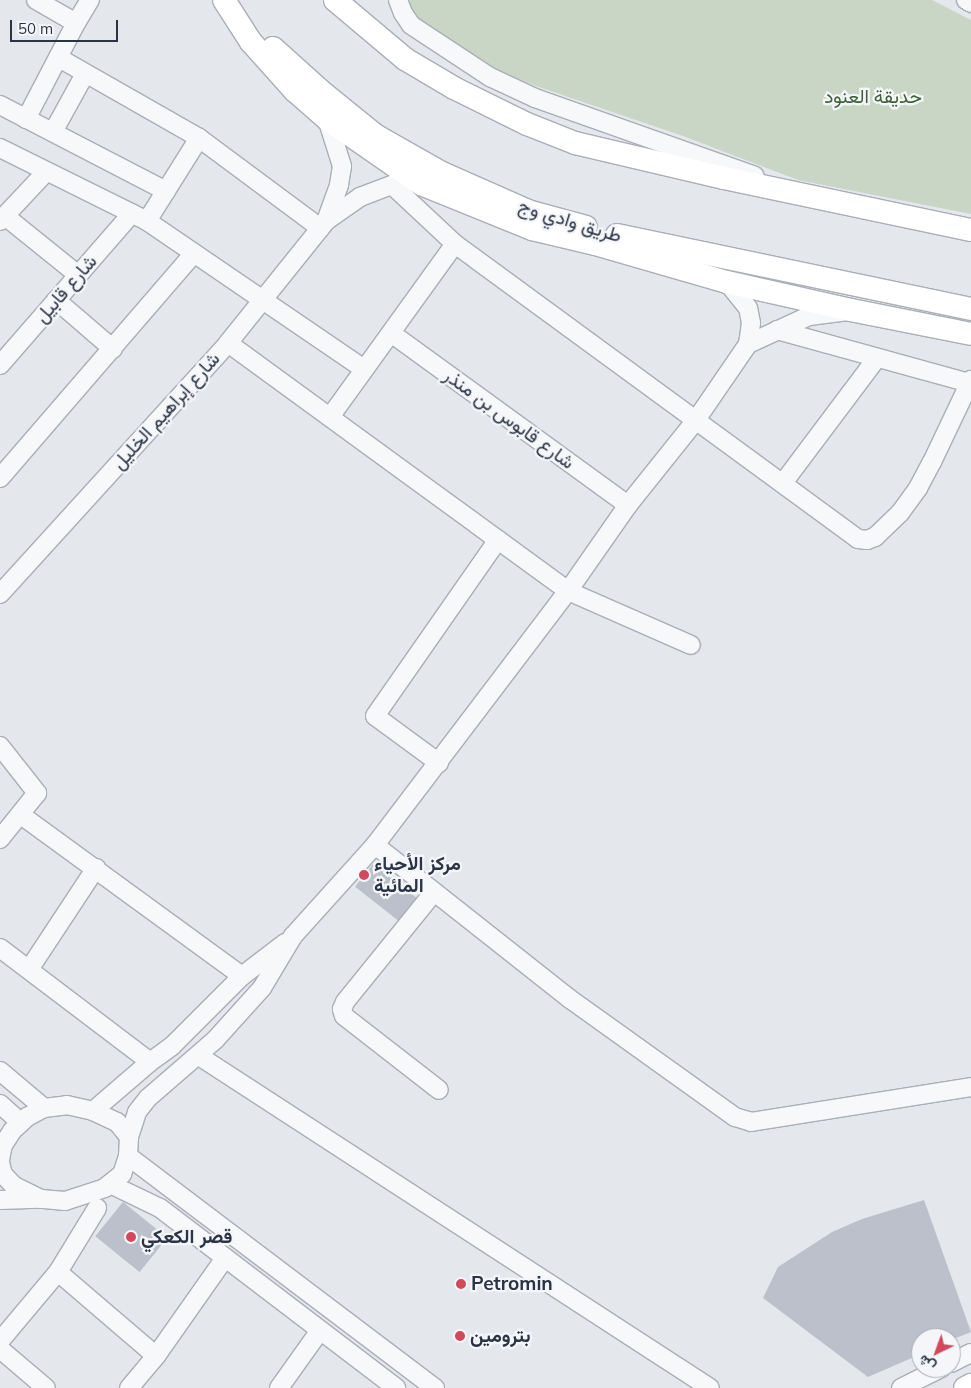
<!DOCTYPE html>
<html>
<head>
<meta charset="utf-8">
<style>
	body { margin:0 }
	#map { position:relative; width:971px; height:1388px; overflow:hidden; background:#e4e7ec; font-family:Mulish,Vazirmatn,sans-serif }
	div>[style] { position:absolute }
	.green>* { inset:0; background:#c9d6c5 }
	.building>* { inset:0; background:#bbc0ca; transform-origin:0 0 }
	.roads { filter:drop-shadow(1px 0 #a9aeb7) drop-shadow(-1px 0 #a9aeb7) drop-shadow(0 1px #a9aeb7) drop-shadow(0 -1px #a9aeb7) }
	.minor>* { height:18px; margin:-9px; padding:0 9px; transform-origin:9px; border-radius:9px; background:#f7f8fa }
	.major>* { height:22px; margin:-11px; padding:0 11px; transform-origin:11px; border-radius:11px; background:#fff }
	.dots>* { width:14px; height:14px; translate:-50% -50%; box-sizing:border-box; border:2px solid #f4f6f9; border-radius:50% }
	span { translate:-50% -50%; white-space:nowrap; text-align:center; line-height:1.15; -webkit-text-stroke:4.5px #f4f6f9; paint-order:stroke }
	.park-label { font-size:19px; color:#3f6138 }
	.street-label { font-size:19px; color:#2b3445 }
	.poi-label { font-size:19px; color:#2b3445; font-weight:700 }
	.left { translate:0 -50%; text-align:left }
	.north { position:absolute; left:911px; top:1328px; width:50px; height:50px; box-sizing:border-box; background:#f4f6f9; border:1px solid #a4a8b1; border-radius:50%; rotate:222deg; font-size:14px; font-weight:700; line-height:20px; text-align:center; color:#2b3445 }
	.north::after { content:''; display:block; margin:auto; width:18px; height:22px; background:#d1495b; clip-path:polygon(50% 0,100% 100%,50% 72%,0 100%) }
	.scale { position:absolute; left:10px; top:20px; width:108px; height:22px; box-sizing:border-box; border:2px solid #2b3445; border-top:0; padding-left:6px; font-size:15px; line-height:18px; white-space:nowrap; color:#2b3445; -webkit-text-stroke:4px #f4f6f9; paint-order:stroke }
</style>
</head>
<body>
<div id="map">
	<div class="green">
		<div style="clip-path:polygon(409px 0,932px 0,971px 20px,971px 214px,798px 180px,683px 136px,536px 86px,497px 71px,459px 49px,413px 18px)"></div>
	</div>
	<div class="building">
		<div style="left:373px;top:864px;width:55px;height:29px;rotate:38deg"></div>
		<div style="clip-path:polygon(924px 1200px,971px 1332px,956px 1338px,921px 1338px,921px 1354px,868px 1377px,763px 1298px,778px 1267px,832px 1232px,862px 1219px)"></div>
		<div style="left:123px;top:1202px;width:57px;height:44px;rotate:39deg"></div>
	</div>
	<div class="roads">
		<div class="minor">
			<div style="left:36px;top:0;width:46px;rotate:29.9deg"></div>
			<div style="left:398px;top:0;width:14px;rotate:69deg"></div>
			<div style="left:403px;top:13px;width:14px;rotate:56deg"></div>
			<div style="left:411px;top:25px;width:95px;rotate:33.4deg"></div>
			<div style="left:490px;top:77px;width:50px;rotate:25deg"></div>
			<div style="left:535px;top:98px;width:233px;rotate:19.5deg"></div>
			<div style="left:966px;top:0;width:6px;rotate:31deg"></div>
			<div style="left:59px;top:58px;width:161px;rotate:29.7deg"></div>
			<div style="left:199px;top:138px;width:151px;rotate:36.6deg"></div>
			<div style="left:0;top:105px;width:187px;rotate:27.4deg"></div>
			<div style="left:26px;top:119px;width:108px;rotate:-62.5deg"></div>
			<div style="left:76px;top:23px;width:27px;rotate:-59deg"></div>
			<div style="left:53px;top:132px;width:66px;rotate:-61.1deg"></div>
			<div style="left:0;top:148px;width:164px;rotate:26.4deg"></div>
			<div style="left:147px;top:221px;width:263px;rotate:34.3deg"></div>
			<div style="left:392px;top:185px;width:86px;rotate:43.1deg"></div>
			<div style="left:455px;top:244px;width:499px;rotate:36.2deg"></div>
			<div style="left:858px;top:539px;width:9px;rotate:6deg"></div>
			<div style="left:867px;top:540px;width:9px;rotate:-21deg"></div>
			<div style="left:875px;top:537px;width:35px;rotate:-44deg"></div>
			<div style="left:900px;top:513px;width:31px;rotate:-54deg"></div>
			<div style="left:918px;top:488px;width:30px;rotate:-62deg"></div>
			<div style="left:932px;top:462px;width:91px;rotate:-64.6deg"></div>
			<div style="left:5px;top:216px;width:94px;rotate:38.9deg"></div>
			<div style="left:0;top:221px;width:67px;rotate:-46.8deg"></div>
			<div style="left:147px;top:221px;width:98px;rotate:-57.9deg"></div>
			<div style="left:326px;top:221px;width:38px;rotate:-70deg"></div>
			<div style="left:339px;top:185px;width:19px;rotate:-81deg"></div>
			<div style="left:342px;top:166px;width:49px;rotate:-107.7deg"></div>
			<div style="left:56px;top:300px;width:75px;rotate:40.7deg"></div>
			<div style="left:777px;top:330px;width:200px;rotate:15.4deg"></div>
			<div style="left:391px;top:333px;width:293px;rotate:36deg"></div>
			<div style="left:228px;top:343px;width:421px;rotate:36.1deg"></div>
			<div style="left:568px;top:591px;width:134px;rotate:23.7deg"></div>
			<div style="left:748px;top:344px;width:67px;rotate:-24.7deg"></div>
			<div style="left:809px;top:316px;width:34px;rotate:-7deg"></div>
			<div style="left:0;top:365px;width:201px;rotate:-49deg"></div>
			<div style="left:330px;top:417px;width:213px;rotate:-54.2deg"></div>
			<div style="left:0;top:478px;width:297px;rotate:-49.2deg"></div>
			<div style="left:783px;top:483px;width:156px;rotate:-53.1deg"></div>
			<div style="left:0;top:594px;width:339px;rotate:-47.7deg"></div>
			<div style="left:228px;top:343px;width:156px;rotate:-51.2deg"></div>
			<div style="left:326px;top:221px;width:42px;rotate:-35.2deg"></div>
			<div style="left:360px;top:197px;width:34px;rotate:-21deg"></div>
			<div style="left:392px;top:185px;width:11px"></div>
			<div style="left:0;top:746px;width:60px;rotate:51.8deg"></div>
			<div style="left:37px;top:793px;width:59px;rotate:128.8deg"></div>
			<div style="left:439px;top:763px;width:79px;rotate:-143.7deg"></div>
			<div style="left:375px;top:716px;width:215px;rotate:-55.1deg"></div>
			<div style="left:21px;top:815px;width:273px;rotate:36.1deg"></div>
			<div style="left:375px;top:845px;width:248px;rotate:38.3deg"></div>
			<div style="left:570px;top:999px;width:203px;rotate:35.6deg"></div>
			<div style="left:735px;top:1117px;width:17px;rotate:17deg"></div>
			<div style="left:751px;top:1122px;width:223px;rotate:-9deg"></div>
			<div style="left:434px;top:892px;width:141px;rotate:129deg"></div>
			<div style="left:345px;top:1002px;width:8px;rotate:113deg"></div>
			<div style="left:342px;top:1009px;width:7px;rotate:74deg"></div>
			<div style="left:344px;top:1016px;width:120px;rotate:37.9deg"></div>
			<div style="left:0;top:948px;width:188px;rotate:37.2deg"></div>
			<div style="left:30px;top:968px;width:120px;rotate:-56.6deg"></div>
			<div style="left:199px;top:1056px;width:609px;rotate:33.01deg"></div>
			<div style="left:0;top:1071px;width:57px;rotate:40.1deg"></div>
			<div style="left:0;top:1104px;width:28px;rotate:42deg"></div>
			<div style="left:93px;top:1111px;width:75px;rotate:-40.7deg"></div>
			<div style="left:150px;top:1062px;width:27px;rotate:-36deg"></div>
			<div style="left:172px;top:1046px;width:99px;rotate:-45deg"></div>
			<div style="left:242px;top:976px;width:54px;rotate:-37.5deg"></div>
			<div style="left:129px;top:1137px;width:26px;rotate:-72deg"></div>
			<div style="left:137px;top:1112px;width:18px;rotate:-52deg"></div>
			<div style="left:148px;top:1098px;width:89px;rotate:-40.9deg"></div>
			<div style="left:215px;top:1040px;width:70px;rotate:-47.9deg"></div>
			<div style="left:262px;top:988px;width:61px;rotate:-59.2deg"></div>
			<div style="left:293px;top:936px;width:122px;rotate:-48deg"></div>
			<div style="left:375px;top:845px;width:319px;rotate:-52.8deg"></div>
			<div style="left:568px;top:591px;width:105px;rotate:-55.1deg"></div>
			<div style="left:628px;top:505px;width:109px;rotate:-51.3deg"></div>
			<div style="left:696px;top:420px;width:92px;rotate:-55.6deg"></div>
			<div style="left:748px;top:344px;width:21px;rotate:-82deg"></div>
			<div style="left:751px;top:323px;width:15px;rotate:-101deg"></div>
			<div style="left:748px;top:308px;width:33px;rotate:-129deg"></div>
			<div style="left:128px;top:1156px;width:385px;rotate:37.1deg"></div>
			<div style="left:0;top:1160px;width:15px;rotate:-79deg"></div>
			<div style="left:3px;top:1145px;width:17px;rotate:-57deg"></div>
			<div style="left:12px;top:1131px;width:21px;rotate:-43deg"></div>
			<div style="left:27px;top:1117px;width:19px;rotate:-28deg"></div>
			<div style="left:44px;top:1108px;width:23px;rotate:-7deg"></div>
			<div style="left:67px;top:1105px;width:27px;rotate:13deg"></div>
			<div style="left:93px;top:1111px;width:26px;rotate:25deg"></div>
			<div style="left:117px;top:1122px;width:19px;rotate:51deg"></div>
			<div style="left:129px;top:1137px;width:19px;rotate:93deg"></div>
			<div style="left:128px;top:1156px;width:19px;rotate:108deg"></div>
			<div style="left:122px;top:1174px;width:22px;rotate:141deg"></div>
			<div style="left:105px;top:1188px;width:42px;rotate:162deg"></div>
			<div style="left:65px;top:1201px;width:24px;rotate:-175deg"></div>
			<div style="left:41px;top:1199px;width:30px;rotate:-154deg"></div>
			<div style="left:14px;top:1186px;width:16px;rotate:-133deg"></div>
			<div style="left:3px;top:1174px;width:11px;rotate:-105deg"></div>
			<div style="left:110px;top:1184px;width:55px;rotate:25.6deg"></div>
			<div style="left:160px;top:1208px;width:297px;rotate:37.3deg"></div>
			<div style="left:0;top:1200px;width:37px;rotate:-2deg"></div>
			<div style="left:58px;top:1272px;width:129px;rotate:40.6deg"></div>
			<div style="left:0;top:1341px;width:90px;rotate:-50deg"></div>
			<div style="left:58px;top:1272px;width:75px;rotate:-58.6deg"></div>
			<div style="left:0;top:1349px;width:60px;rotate:40.3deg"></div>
			<div style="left:951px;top:1363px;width:22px;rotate:-27deg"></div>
			<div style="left:129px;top:1388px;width:42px;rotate:-49.8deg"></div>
			<div style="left:156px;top:1356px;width:120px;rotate:-54.9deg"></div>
			<div style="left:279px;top:1388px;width:69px;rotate:-54.5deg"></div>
			<div style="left:901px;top:1388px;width:45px;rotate:-26.6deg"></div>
		</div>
		<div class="major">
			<div style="left:224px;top:0;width:50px;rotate:57.3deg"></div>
			<div style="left:251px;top:42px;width:66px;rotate:48.1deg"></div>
			<div style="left:295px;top:91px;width:43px;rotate:41.2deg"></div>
			<div style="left:327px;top:119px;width:114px;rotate:34.7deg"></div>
			<div style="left:421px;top:184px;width:120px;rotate:22.1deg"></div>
			<div style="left:532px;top:229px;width:65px;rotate:13.4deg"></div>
			<div style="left:595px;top:244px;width:137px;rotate:16.1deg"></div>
			<div style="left:727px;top:282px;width:127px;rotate:12.7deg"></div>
			<div style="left:851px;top:310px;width:122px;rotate:11.3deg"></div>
			<div style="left:335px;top:0;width:92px;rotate:40.1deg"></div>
			<div style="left:405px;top:59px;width:57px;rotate:30.6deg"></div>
			<div style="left:454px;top:88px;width:81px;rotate:26.3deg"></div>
			<div style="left:527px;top:124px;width:52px;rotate:21.6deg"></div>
			<div style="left:575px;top:143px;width:153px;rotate:13.2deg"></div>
			<div style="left:724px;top:178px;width:252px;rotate:11.9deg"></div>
			<div style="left:273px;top:48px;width:66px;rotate:41.9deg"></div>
			<div style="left:322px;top:92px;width:68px;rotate:39.1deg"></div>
			<div style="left:375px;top:135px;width:75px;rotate:29.6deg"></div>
			<div style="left:440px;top:172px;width:96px;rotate:23.9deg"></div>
			<div style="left:528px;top:211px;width:60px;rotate:15.4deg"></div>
			<div style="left:617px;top:235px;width:362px;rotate:11.8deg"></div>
			<div style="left:965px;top:1388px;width:7px;rotate:-27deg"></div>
		</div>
	</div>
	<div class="dots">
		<div style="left:364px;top:875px;background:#d1495b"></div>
		<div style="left:131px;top:1237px;background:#d1495b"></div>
		<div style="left:461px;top:1284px;background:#d1495b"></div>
		<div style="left:460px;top:1336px;background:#d1495b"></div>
	</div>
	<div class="park-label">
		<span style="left:873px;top:97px">حديقة العنود</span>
	</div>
	<div class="street-label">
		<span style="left:570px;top:221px;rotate:17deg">طريق وادي وج</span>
		<span style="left:66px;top:289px;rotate:-49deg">شارع قابيل</span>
		<span style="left:166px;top:411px;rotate:-48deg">شارع إبراهيم الخليل</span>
		<span style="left:509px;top:419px;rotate:36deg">شارع قابوس بن منذر</span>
	</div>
	<div class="poi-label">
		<span class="left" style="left:374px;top:875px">مركز الأحياء<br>المائية</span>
		<span class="left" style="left:141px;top:1237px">قصر الكعكي</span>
		<span class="left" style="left:471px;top:1284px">Petromin</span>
		<span class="left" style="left:470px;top:1336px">بترومين</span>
	</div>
	<div class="north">ش</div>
	<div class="scale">50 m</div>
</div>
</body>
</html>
